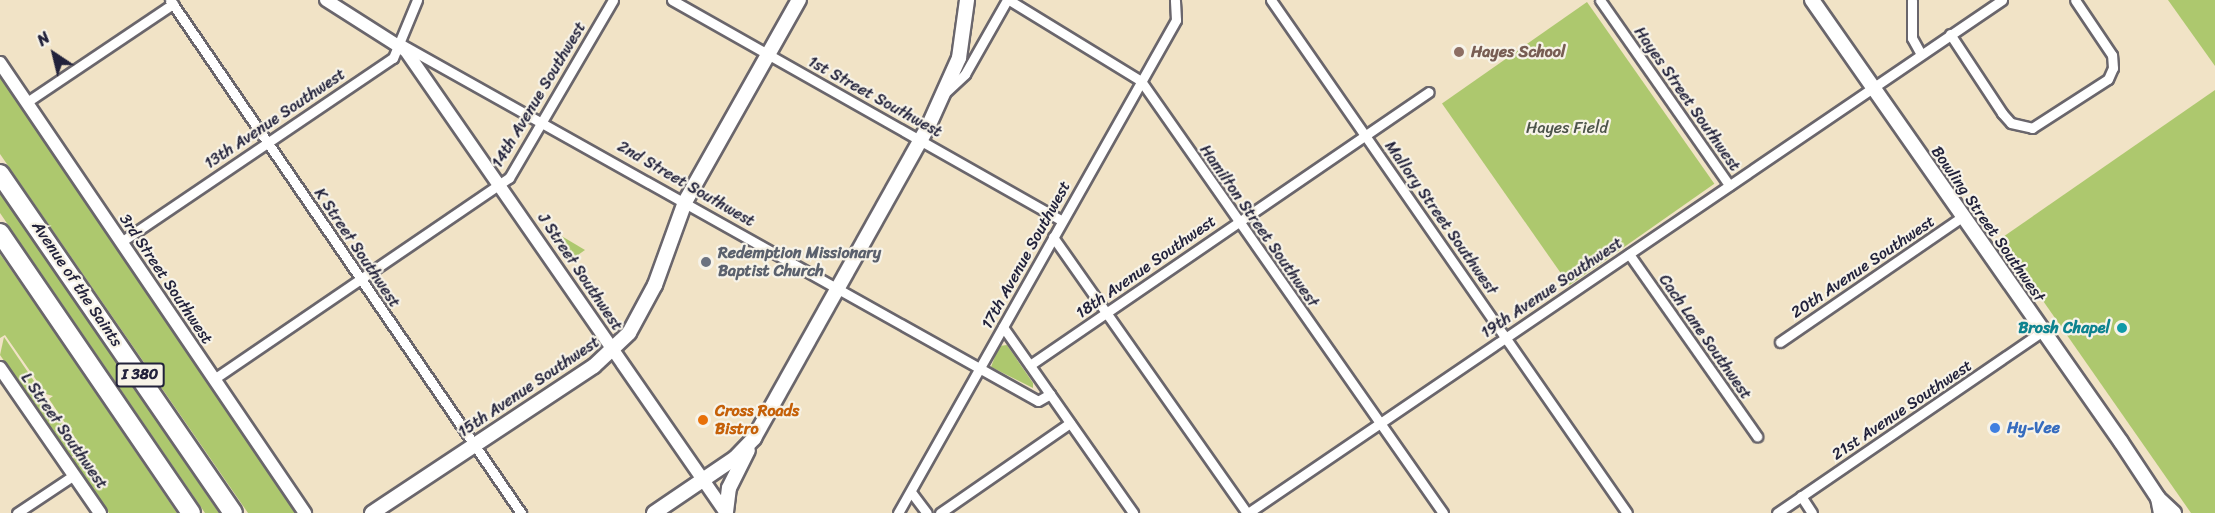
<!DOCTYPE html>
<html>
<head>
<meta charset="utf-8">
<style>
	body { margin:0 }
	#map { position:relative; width:2215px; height:513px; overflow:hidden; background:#f1e3c6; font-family:Sriracha,sans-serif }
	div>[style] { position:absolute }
	.green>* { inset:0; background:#adc86e; transform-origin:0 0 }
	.roads { filter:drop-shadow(2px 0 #6a666c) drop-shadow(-2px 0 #6a666c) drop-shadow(0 2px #6a666c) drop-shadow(0 -2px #6a666c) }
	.minor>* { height:9px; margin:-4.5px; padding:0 4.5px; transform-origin:4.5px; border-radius:4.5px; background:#fff }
	.tertiary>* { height:12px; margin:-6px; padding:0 6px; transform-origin:6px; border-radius:6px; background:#fff }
	.secondary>* { height:14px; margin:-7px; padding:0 7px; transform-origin:7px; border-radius:7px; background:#fff }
	.motorway>* { height:18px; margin:-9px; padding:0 9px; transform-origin:9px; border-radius:9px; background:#fff }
	.dots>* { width:16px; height:16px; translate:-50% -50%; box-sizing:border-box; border:3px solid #f7f3e8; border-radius:50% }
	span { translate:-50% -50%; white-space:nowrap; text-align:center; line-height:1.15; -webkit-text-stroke:4.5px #f7f3e8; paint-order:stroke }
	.shield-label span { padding:2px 4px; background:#f7f3e8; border:2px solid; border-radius:4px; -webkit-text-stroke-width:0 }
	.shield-label { font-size:15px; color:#22223b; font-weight:700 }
	.education-label { font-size:16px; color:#785e54; font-weight:700 }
	.left { translate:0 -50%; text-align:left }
	.street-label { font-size:16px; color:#22223b }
	.park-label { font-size:16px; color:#4c544a }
	.worship-label { font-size:16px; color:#5b616d; font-weight:700 }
	.culture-label { font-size:16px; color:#0d838f; font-weight:700 }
	.right { translate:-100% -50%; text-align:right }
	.food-label { font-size:16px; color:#c56008; font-weight:700 }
	.shop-label { font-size:16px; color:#366cbe; font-weight:700 }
	.north { position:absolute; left:24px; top:24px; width:60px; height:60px; -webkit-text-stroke:4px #f7f3e8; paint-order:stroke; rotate:325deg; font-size:16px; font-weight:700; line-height:24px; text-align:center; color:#22223b }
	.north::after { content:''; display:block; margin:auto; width:21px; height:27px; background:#22223b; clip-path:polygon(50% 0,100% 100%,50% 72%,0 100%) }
</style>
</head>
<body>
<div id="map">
	<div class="green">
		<div style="clip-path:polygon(2168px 0,2215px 0,2215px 66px)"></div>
		<div style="left:1587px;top:2px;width:222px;height:177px;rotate:55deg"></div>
		<div style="clip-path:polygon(0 75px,297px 513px,248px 513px,0 154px)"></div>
		<div style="clip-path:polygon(2215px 90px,2215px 513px,2191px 513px,2000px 239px)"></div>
		<div style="clip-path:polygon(0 193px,41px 251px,219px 513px,205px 513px,0 213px)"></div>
		<div style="clip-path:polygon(543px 225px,585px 250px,568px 262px)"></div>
		<div style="clip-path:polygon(0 254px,46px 320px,177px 513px,109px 513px,72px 459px,84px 451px,49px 399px,53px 396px,46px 394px,5px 335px,0 338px)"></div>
		<div style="clip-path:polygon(4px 337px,81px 450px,71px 457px,0 355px)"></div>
		<div style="clip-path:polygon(1007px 345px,1033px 383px,1033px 388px,991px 367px,999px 346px)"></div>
	</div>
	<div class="roads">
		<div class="minor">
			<div style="left:170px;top:0;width:622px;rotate:55.62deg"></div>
			<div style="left:672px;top:0;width:448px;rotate:29.5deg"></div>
			<div style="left:1009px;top:0;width:155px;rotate:31.5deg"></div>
			<div style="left:1141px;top:81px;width:527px;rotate:55.04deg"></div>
			<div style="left:1271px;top:0;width:624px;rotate:55.24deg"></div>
			<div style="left:1600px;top:0;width:226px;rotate:55.1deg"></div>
			<div style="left:1912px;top:0;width:38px;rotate:90deg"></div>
			<div style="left:1912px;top:38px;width:18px;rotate:61deg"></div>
			<div style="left:1950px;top:34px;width:95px;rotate:56.6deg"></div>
			<div style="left:2002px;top:113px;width:13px;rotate:48deg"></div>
			<div style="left:2011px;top:123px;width:22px;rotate:13deg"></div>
			<div style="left:2032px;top:128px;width:90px;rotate:-32.8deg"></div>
			<div style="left:2108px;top:79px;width:12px;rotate:-66deg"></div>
			<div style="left:2113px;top:68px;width:13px;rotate:-94deg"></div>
			<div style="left:2112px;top:55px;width:66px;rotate:-123.9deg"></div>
			<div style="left:399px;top:43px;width:732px;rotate:29.26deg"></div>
			<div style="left:1038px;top:401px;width:14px;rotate:-30deg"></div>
			<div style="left:947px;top:91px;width:25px;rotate:-43deg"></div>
			<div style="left:965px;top:74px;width:85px;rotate:-60.4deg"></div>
			<div style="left:27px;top:102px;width:176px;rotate:-33.9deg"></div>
			<div style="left:1053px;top:237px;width:337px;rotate:54.9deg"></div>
			<div style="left:121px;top:242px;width:328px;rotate:-34.1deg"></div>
			<div style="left:393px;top:58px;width:63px;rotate:-67.5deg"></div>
			<div style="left:1629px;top:254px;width:223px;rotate:54.9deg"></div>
			<div style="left:1003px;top:327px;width:227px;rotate:55deg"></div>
			<div style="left:1780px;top:342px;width:221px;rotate:-34.5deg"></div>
			<div style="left:1030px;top:365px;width:483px;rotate:-34.4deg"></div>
			<div style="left:214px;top:379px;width:357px;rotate:-34.3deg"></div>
			<div style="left:509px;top:178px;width:206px;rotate:-59.7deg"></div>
			<div style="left:911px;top:492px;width:26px;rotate:53deg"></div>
			<div style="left:1801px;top:496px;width:20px;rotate:57deg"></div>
			<div style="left:17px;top:513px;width:69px;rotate:-33.7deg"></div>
			<div style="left:898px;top:513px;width:566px;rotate:-60.58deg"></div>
			<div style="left:1176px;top:20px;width:20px;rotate:-93deg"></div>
			<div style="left:940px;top:513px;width:158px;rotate:-34.7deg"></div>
			<div style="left:1248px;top:513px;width:912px;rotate:-34.23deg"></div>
			<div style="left:1777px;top:513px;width:322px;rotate:-34.4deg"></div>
		</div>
		<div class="tertiary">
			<div style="left:326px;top:0;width:95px;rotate:32.5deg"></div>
			<div style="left:406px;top:51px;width:562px;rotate:55.29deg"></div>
			<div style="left:0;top:63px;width:544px;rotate:55.87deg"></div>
			<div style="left:0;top:368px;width:176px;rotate:55.4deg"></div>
		</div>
		<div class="secondary">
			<div style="left:1812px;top:0;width:539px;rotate:55.04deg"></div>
			<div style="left:2121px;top:442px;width:67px;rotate:56.5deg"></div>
			<div style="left:2158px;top:498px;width:15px;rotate:79deg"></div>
			<div style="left:2158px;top:498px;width:22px;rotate:43deg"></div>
			<div style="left:726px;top:512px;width:24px;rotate:-83deg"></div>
			<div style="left:729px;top:488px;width:42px;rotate:-63.4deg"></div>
			<div style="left:372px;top:513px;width:266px;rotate:-33.5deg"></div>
			<div style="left:594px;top:366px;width:48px;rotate:-43.3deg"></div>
			<div style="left:629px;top:333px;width:55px;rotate:-61.6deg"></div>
			<div style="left:655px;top:285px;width:88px;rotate:-70.1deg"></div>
			<div style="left:685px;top:202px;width:232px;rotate:-60.6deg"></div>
			<div style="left:654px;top:513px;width:98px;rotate:-34.2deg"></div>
			<div style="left:735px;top:458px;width:28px;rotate:-46deg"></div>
			<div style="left:754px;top:438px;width:356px;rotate:-60.8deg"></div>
			<div style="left:928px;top:127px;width:76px;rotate:-65.8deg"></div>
			<div style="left:959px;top:58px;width:59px;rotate:-82.1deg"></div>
		</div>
		<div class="motorway">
			<div style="left:0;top:174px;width:411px;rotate:55.5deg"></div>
			<div style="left:0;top:233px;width:339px;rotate:55.7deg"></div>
		</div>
	</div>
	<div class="dots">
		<div style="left:1459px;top:52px;background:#8d6e63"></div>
		<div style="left:706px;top:262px;background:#6b7280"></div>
		<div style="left:2122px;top:328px;background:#0f9aa8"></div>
		<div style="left:703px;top:420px;background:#e8710a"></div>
		<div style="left:1995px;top:428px;background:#3f7fe0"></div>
	</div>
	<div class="shield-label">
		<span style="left:140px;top:375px">I 380</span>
	</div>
	<div class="education-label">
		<span class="left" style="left:1471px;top:52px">Hayes School</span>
	</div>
	<div class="street-label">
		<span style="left:539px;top:95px;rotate:-59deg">14th Avenue Southwest</span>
		<span style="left:875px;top:97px;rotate:29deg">1st Street Southwest</span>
		<span style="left:1687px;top:99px;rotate:55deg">Hayes Street Southwest</span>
		<span style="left:275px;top:119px;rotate:-34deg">13th Avenue Southwest</span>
		<span style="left:686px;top:184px;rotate:30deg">2nd Street Southwest</span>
		<span style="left:1441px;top:218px;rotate:55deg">Mallory Street Southwest</span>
		<span style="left:1988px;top:224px;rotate:55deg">Bowling Street Southwest</span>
		<span style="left:1259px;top:226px;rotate:55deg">Hamilton Street Southwest</span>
		<span style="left:357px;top:248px;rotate:56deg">K Street Southwest</span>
		<span style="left:1026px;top:255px;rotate:-61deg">17th Avenue Southwest</span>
		<span style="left:1146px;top:267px;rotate:-35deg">18th Avenue Southwest</span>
		<span style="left:1863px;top:267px;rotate:-34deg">20th Avenue Southwest</span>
		<span style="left:580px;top:272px;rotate:56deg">J Street Southwest</span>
		<span style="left:166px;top:279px;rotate:56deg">3rd Street Southwest</span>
		<span style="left:77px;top:284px;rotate:56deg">Avenue of the Saints</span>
		<span style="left:1552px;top:288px;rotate:-34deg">19th Avenue Southwest</span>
		<span style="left:1705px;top:337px;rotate:55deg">Cach Lane Southwest</span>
		<span style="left:529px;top:387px;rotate:-34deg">15th Avenue Southwest</span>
		<span style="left:1902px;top:410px;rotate:-34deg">21st Avenue Southwest</span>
		<span style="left:64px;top:431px;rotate:55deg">L Street Southwest</span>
	</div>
	<div class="park-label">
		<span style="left:1567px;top:128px">Hayes Field</span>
	</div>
	<div class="worship-label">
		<span class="left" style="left:718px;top:262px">Redemption Missionary<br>Baptist Church</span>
	</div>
	<div class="culture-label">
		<span class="right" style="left:2110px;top:328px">Brosh Chapel</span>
	</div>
	<div class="food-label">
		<span class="left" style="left:715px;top:420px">Cross Roads<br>Bistro</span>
	</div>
	<div class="shop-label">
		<span class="left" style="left:2007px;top:428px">Hy-Vee</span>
	</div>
	<div class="north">N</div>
</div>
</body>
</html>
